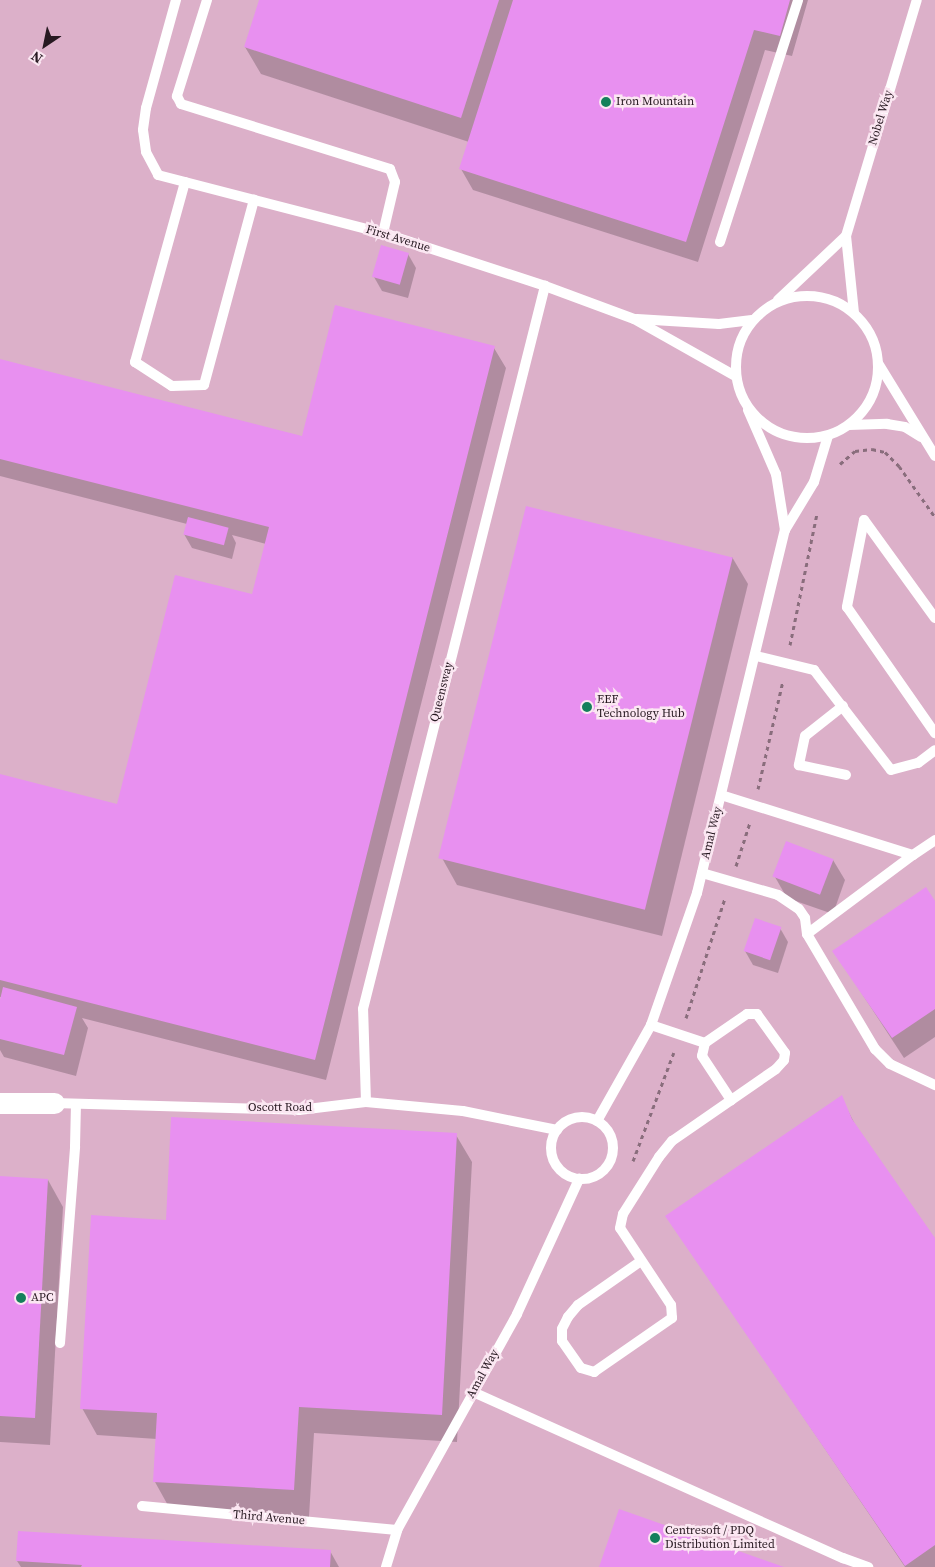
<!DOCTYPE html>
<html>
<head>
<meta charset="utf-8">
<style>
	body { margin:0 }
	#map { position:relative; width:935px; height:1567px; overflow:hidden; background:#e7bfd5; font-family:"Source Serif 4",serif }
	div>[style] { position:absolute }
	.built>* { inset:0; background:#dcb0c9; transform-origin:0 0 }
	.shadow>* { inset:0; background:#0003 }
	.building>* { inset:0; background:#e890f0; transform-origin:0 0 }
	.path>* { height:3px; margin-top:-1.5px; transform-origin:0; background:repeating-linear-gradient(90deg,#896d7c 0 4px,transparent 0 8px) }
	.service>* { height:10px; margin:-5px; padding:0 5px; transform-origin:5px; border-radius:5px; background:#fff }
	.service>.ring { margin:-5px; padding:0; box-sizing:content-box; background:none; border:10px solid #fff; border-radius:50% }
	.minor>* { height:21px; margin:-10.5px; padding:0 10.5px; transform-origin:10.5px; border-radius:10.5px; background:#fff }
	.dots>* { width:14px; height:14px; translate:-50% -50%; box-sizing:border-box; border:2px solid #fbe7f2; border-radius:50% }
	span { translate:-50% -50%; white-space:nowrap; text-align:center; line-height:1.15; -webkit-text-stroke:5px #fbe7f2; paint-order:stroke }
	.poi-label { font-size:12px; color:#271921 }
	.left { translate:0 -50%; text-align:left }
	.street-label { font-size:12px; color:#271921 }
	.north { position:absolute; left:20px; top:20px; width:50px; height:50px; -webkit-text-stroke:4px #fbe7f2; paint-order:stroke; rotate:214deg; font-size:14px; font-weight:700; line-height:20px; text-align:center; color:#271921 }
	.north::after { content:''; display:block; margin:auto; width:18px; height:22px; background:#271921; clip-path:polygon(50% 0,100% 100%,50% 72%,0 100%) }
</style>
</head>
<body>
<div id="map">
	<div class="built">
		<div style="left:0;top:0;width:935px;height:1567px"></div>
	</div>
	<div class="shadow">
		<div style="clip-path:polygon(261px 0,808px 0,792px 56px,765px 50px,698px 262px,473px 190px,461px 169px,469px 142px,261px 74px,245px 47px)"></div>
		<div style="clip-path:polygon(408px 254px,416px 268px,408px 298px,382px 291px,374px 277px)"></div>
		<div style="clip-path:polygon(494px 348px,506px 368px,326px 1080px,82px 1018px,88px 1028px,76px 1076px,4px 1057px,0 1050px,0 1005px,2px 997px,0 997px,0 775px,118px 806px,253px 596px,266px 544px,232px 535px,236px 543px,232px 559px,192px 548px,184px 534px,187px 524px,0 476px,0 360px,303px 437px)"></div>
		<div style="clip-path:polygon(732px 557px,748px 584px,662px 936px,457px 885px,442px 858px)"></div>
		<div style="clip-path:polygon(833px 860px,845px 880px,833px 914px,787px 898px,775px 877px)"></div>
		<div style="clip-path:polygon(935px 903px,935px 1037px,904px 1058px,834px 951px)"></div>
		<div style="clip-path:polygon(780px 928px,788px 942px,778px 973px,753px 965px,745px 951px)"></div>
		<div style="clip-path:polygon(841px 1097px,859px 1132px,935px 1239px,935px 1567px,905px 1567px,667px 1216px)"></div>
		<div style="clip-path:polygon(456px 1135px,472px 1162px,457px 1442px,314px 1433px,309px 1517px,170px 1509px,155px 1482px,157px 1439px,97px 1435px,82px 1408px,167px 1221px)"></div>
		<div style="clip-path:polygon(0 1178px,48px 1180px,63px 1207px,50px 1445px,0 1442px)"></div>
		<div style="clip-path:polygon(330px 1551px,339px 1567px,21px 1567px,17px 1561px)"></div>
	</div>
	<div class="building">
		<div style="clip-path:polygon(259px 0,499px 0,461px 118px,244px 47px)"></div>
		<div style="clip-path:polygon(513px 0,790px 0,780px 36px,754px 30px,686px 242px,459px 169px)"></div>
		<div style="left:381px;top:245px;width:29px;height:33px;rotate:16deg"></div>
		<div style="clip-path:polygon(335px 305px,495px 346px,315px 1060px,0 980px,0 774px,117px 804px,175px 575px,252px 594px,269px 527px,0 459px,0 359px,302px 436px)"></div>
		<div style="left:526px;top:506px;width:213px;height:363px;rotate:14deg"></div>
		<div style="left:188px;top:517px;width:42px;height:18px;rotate:15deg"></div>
		<div style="left:786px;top:841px;width:51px;height:38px;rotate:21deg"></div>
		<div style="clip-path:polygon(926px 887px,935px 901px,935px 1009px,892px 1038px,832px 951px)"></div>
		<div style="left:755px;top:918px;width:28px;height:35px;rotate:19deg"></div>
		<div style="clip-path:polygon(3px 987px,77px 1007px,64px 1055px,0 1039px,0 1000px)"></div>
		<div style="clip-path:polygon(842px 1095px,852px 1119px,935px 1238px,935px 1545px,905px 1566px,665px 1216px)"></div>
		<div style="clip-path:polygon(171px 1117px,457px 1133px,442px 1415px,299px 1407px,294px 1490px,153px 1482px,157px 1413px,80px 1409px,91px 1215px,166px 1220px)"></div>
		<div style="clip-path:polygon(0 1176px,48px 1179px,35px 1418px,0 1416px)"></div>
		<div style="clip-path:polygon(619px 1509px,784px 1567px,599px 1567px)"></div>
		<div style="clip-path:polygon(18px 1531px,331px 1550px,330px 1567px,81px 1567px,82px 1565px,16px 1561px)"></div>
	</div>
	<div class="path">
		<div style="left:840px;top:464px;width:20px;rotate:-41deg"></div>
		<div style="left:855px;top:451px;width:17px;rotate:-7deg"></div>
		<div style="left:872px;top:449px;width:13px;rotate:13deg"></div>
		<div style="left:885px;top:452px;width:20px;rotate:45deg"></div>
		<div style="left:899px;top:466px;width:62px;rotate:54.8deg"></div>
		<div style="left:790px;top:645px;width:134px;rotate:-78.4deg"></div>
		<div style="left:758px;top:789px;width:111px;rotate:-77deg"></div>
		<div style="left:736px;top:866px;width:46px;rotate:-72.3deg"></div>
		<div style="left:686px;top:1018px;width:126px;rotate:-72deg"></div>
		<div style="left:633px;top:1161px;width:116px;rotate:-69.4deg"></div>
	</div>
	<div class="service">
		<div style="left:176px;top:0;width:112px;rotate:105.5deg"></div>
		<div style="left:146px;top:108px;width:22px;rotate:98deg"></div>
		<div style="left:143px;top:130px;width:22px;rotate:82deg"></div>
		<div style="left:146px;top:152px;width:26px;rotate:62deg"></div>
		<div style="left:158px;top:175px;width:232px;rotate:14.5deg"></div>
		<div style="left:383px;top:233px;width:170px;rotate:18.1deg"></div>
		<div style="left:545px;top:286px;width:95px;rotate:20.3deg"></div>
		<div style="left:634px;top:319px;width:116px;rotate:29.4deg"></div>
		<div style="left:207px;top:0;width:101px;rotate:107.4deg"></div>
		<div style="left:177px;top:96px;width:9px;rotate:63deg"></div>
		<div style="left:181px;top:104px;width:219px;rotate:17.3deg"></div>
		<div style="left:390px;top:169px;width:14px;rotate:69deg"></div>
		<div style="left:395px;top:182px;width:52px;rotate:103.2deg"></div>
		<div style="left:185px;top:182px;width:187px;rotate:105.5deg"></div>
		<div style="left:135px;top:362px;width:44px;rotate:33deg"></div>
		<div style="left:172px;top:386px;width:32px;rotate:-2deg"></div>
		<div style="left:204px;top:385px;width:192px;rotate:-74.9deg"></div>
		<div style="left:720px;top:242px;width:254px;rotate:-72.1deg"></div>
		<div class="ring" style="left:736px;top:296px;width:132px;height:132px"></div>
		<div style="left:778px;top:300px;width:93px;rotate:-43.3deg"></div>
		<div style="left:854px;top:313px;width:77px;rotate:-95.9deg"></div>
		<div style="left:846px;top:236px;width:246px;rotate:-73.3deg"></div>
		<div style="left:637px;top:319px;width:82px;rotate:3.5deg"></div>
		<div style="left:719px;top:324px;width:33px;rotate:-7deg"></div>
		<div style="left:878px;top:363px;width:109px;rotate:58.5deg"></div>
		<div style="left:748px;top:410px;width:70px;rotate:66.4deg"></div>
		<div style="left:776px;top:474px;width:57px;rotate:80.9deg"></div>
		<div style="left:849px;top:425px;width:38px;rotate:-2deg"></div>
		<div style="left:887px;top:424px;width:18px;rotate:9deg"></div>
		<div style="left:905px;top:427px;width:19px;rotate:32deg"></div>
		<div style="left:935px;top:618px;width:121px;rotate:-125.9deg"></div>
		<div style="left:864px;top:520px;width:89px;rotate:101.1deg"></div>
		<div style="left:847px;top:607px;width:154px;rotate:55.1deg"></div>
		<div style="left:756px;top:656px;width:60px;rotate:13.6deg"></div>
		<div style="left:814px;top:670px;width:126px;rotate:52.4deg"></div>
		<div style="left:891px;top:770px;width:28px;rotate:-15deg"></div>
		<div style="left:918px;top:763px;width:21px;rotate:-37deg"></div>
		<div style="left:843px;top:706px;width:48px;rotate:141.7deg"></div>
		<div style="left:805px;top:736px;width:30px;rotate:102deg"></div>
		<div style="left:799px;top:765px;width:48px;rotate:12deg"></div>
		<div style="left:721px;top:795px;width:201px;rotate:17.4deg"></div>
		<div style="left:913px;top:855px;width:27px;rotate:-34deg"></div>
		<div style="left:702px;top:873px;width:79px;rotate:16.1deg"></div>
		<div style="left:778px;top:895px;width:25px;rotate:34deg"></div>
		<div style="left:799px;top:909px;width:11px;rotate:56deg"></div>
		<div style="left:805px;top:918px;width:16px;rotate:83deg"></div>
		<div style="left:807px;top:934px;width:134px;rotate:59.4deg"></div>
		<div style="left:875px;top:1049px;width:21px;rotate:45deg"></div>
		<div style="left:890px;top:1064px;width:50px;rotate:25deg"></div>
		<div style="left:807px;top:934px;width:132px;rotate:-36.7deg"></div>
		<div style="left:705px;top:1043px;width:13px;rotate:103deg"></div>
		<div style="left:702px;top:1056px;width:53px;rotate:56.6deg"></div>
		<div style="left:366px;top:1102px;width:93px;rotate:-91.8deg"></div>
		<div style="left:363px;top:1009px;width:746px;rotate:-75.87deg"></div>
		<div style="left:54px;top:1103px;width:245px;rotate:1.6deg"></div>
		<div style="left:299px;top:1110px;width:67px;rotate:-6.8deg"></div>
		<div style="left:366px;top:1102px;width:97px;rotate:5.3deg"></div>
		<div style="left:463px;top:1111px;width:96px;rotate:11.4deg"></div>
		<div class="ring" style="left:551px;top:1117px;width:52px;height:52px"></div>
		<div style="left:597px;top:1121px;width:110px;rotate:-60.6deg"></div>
		<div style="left:651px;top:1025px;width:140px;rotate:-70.8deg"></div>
		<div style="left:697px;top:893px;width:374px;rotate:-76.4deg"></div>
		<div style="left:785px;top:530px;width:56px;rotate:-58.9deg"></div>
		<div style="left:814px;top:482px;width:48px;rotate:-73.1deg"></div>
		<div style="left:641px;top:1261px;width:77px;rotate:145.1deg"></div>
		<div style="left:578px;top:1305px;width:16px;rotate:130deg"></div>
		<div style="left:568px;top:1317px;width:13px;rotate:117deg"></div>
		<div style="left:562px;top:1329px;width:12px;rotate:90deg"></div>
		<div style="left:562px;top:1341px;width:33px;rotate:55deg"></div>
		<div style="left:581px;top:1368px;width:14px;rotate:17deg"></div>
		<div style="left:594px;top:1372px;width:95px;rotate:-34.7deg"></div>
		<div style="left:672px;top:1318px;width:13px;rotate:-94deg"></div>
		<div style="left:671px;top:1305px;width:92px;rotate:-123.5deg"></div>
		<div style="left:620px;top:1228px;width:14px;rotate:-78deg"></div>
		<div style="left:623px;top:1214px;width:67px;rotate:-57.7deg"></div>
		<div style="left:659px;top:1157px;width:21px;rotate:-51deg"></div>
		<div style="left:672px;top:1141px;width:126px;rotate:-34.7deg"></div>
		<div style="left:776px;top:1069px;width:12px;rotate:-48deg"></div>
		<div style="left:784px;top:1060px;width:7px;rotate:-82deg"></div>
		<div style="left:785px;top:1053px;width:48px;rotate:-125.7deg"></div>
		<div style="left:757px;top:1014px;width:10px;rotate:180deg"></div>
		<div style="left:747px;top:1014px;width:51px;rotate:145.4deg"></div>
		<div style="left:705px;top:1043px;width:57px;rotate:-161.6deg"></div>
		<div style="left:60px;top:1343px;width:197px;rotate:-85.6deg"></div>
		<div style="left:75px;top:1147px;width:43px;rotate:-88.7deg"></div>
		<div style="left:473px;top:1392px;width:406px;rotate:24.2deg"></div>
		<div style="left:843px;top:1558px;width:27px;rotate:20deg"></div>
		<div style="left:142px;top:1506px;width:256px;rotate:5.4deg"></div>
		<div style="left:386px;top:1567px;width:39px;rotate:-73deg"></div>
		<div style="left:397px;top:1530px;width:247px;rotate:-60.9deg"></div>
		<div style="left:517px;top:1314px;width:149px;rotate:-65.3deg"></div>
	</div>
	<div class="minor">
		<div style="left:0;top:1103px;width:54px"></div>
	</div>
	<div class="dots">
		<div style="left:606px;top:102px;background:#14805b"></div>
		<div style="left:587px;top:707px;background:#14805b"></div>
		<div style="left:21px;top:1298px;background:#14805b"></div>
		<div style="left:655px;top:1538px;background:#14805b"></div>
	</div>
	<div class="poi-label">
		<span class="left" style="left:616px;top:102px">Iron Mountain</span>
		<span class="left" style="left:597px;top:707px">EEF<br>Technology Hub</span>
		<span class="left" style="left:31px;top:1298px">APC</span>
		<span class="left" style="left:665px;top:1538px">Centresoft / PDQ<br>Distribution Limited</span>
	</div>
	<div class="street-label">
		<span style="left:881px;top:118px;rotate:-73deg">Nobel Way</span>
		<span style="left:398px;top:239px;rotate:17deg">First Avenue</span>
		<span style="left:442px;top:692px;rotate:-76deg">Queensway</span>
		<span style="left:712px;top:833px;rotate:-76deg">Amal Way</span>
		<span style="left:280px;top:1108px">Oscott Road</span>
		<span style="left:483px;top:1374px;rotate:-61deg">Amal Way</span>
		<span style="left:269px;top:1518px;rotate:5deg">Third Avenue</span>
	</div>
	<div class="north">N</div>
</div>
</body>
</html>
